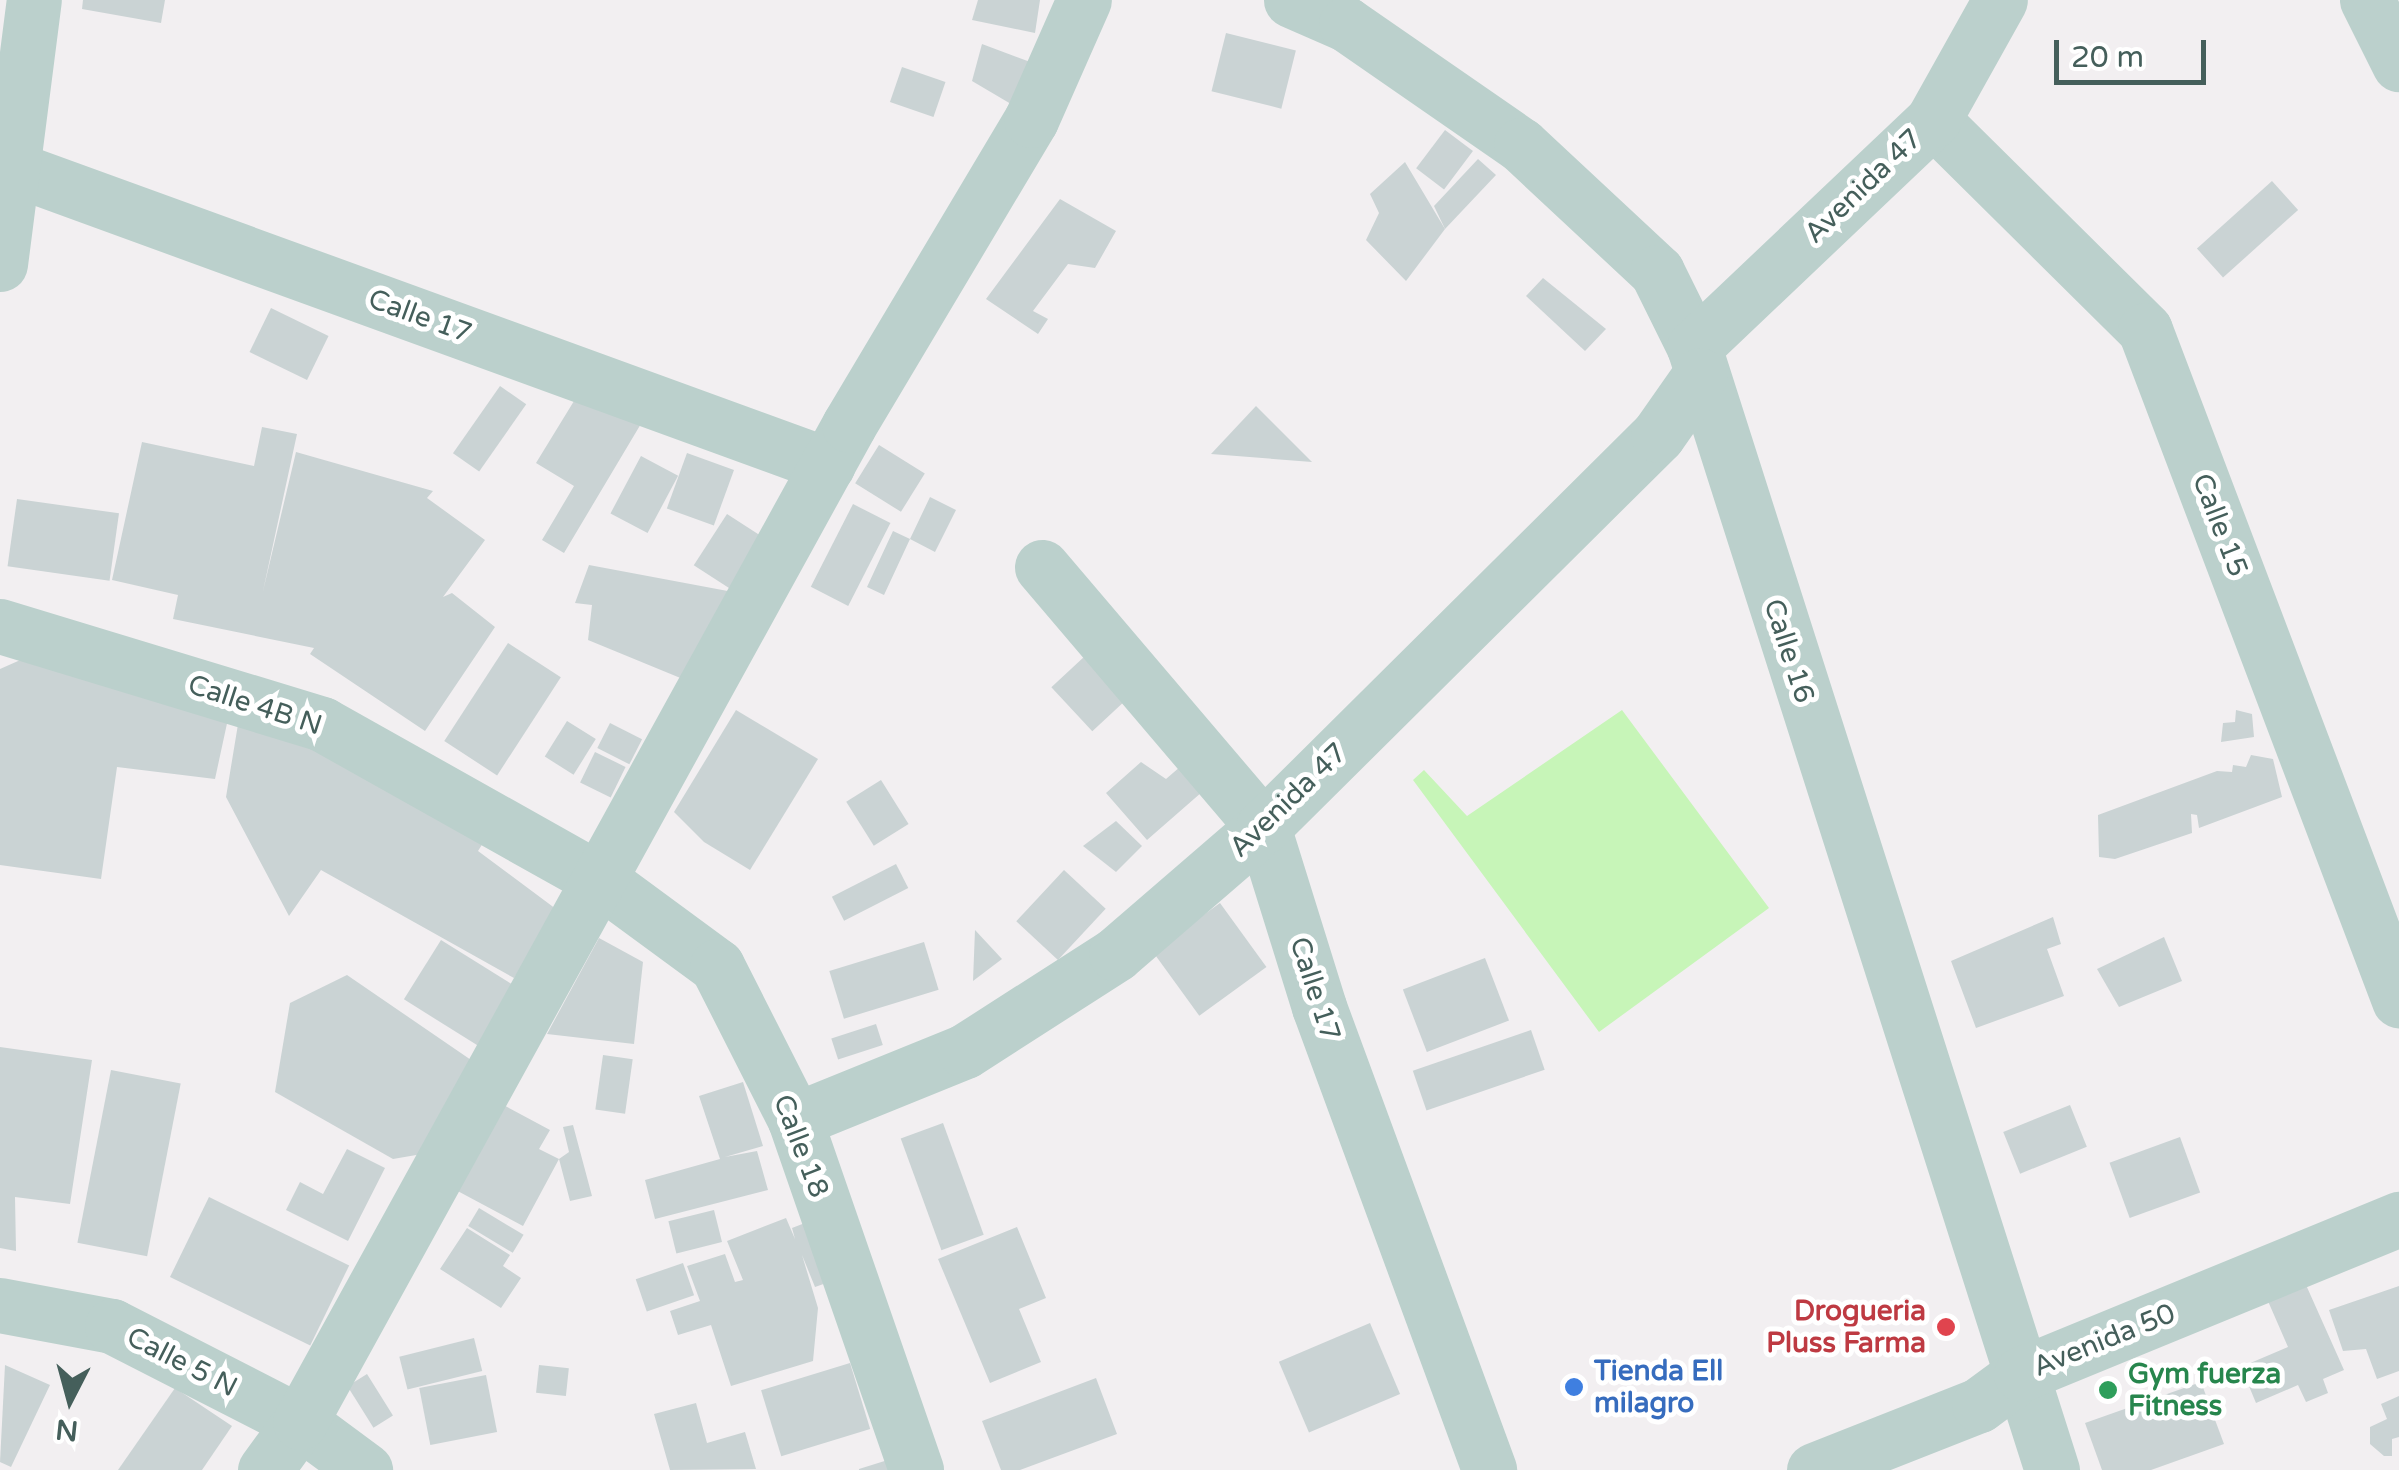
<!DOCTYPE html>
<html>
<head>
<meta charset="utf-8">
<style>
	body { margin:0 }
	#map { position:relative; width:2399px; height:1470px; overflow:hidden; background:#f2eff1; font-family:"Varela Round",sans-serif }
	div>[style] { position:absolute }
	.green>* { inset:0; background:#c7f5b8 }
	.building>* { inset:0; background:#cad3d4; transform-origin:0 0 }
	.minor>* { height:55px; margin:-27.5px; padding:0 27.5px; transform-origin:27.5px; border-radius:27.5px; background:#bbd0cc }
	.dots>* { width:28px; height:28px; translate:-50% -50%; box-sizing:border-box; border:5px solid #fff; border-radius:50% }
	span { translate:-50% -50%; white-space:nowrap; text-align:center; line-height:1.15; -webkit-text-stroke:10px #fff; paint-order:stroke }
	.street-label { font-size:28px; color:#455f5b }
	.health-label { font-size:28px; color:#be3a42; font-weight:700 }
	.right { translate:-100% -50%; text-align:right }
	.shop-label { font-size:28px; color:#366cbe; font-weight:700 }
	.left { translate:0 -50%; text-align:left }
	.leisure-label { font-size:28px; color:#27864d; font-weight:700 }
	.north { position:absolute; left:20px; top:1350px; width:100px; height:100px; -webkit-text-stroke:8px #fff; paint-order:stroke; rotate:186deg; font-size:28px; font-weight:700; line-height:40px; text-align:center; color:#455f5b }
	.north::after { content:''; display:block; margin:auto; width:35px; height:45px; background:#455f5b; clip-path:polygon(50% 0,100% 100%,50% 72%,0 100%) }
	.scale { position:absolute; left:2054px; top:40px; width:152px; height:45px; box-sizing:border-box; border:5px solid #455f5b; border-top:0; padding-left:12px; font-size:30px; line-height:35px; white-space:nowrap; color:#455f5b; -webkit-text-stroke:8px #fff; paint-order:stroke }
</style>
</head>
<body>
<div id="map">
	<div class="green">
		<div style="clip-path:polygon(1622px 710px,1769px 908px,1599px 1032px,1413px 780px,1424px 770px,1467px 816px)"></div>
	</div>
	<div class="building">
		<div style="clip-path:polygon(83px 0,165px 0,161px 23px,82px 9px)"></div>
		<div style="clip-path:polygon(978px 0,1040px 0,1035px 33px,972px 20px)"></div>
		<div style="left:1226px;top:33px;width:72px;height:60px;rotate:14deg"></div>
		<div style="clip-path:polygon(982px 44px,1033px 63px,1011px 104px,972px 81px)"></div>
		<div style="left:902px;top:67px;width:46px;height:37px;rotate:19deg"></div>
		<div style="left:1445px;top:130px;width:35px;height:48px;rotate:37deg"></div>
		<div style="clip-path:polygon(1478px 159px,1496px 175px,1445px 229px,1434px 206px)"></div>
		<div style="clip-path:polygon(1405px 162px,1445px 229px,1406px 281px,1366px 240px,1379px 213px,1370px 194px)"></div>
		<div style="left:2272px;top:181px;width:39px;height:101px;rotate:48deg"></div>
		<div style="clip-path:polygon(1060px 199px,1116px 231px,1095px 268px,1068px 264px,1033px 311px,1048px 319px,1038px 334px,986px 299px)"></div>
		<div style="clip-path:polygon(1543px 278px,1606px 329px,1585px 351px,1526px 296px)"></div>
		<div style="left:271px;top:308px;width:64px;height:49px;rotate:26deg"></div>
		<div style="left:500px;top:386px;width:32px;height:82px;rotate:35deg"></div>
		<div style="clip-path:polygon(574px 401px,651px 407px,564px 553px,542px 540px,574px 486px,536px 463px)"></div>
		<div style="clip-path:polygon(1256px 406px,1312px 462px,1211px 454px)"></div>
		<div style="clip-path:polygon(262px 427px,297px 434px,263px 591px,296px 452px,433px 491px,427px 498px,485px 540px,443px 597px,452px 593px,495px 627px,425px 731px,310px 654px,314px 648px,173px 619px,178px 595px,112px 580px,142px 442px,254px 466px)"></div>
		<div style="left:879px;top:445px;width:54px;height:45px;rotate:32deg"></div>
		<div style="left:687px;top:453px;width:50px;height:59px;rotate:20deg"></div>
		<div style="left:641px;top:456px;width:42px;height:65px;rotate:28deg"></div>
		<div style="clip-path:polygon(930px 497px,956px 510px,935px 552px,910px 539px,884px 595px,867px 587px,893px 531px,910px 539px)"></div>
		<div style="left:17px;top:499px;width:103px;height:68px;rotate:8deg"></div>
		<div style="left:853px;top:504px;width:42px;height:93px;rotate:27deg"></div>
		<div style="left:727px;top:514px;width:42px;height:61px;rotate:33deg"></div>
		<div style="clip-path:polygon(589px 565px,733px 592px,695px 684px,588px 640px,592px 605px,575px 603px)"></div>
		<div style="left:508px;top:643px;width:63px;height:117px;rotate:33deg"></div>
		<div style="clip-path:polygon(43px 650px,231px 705px,215px 779px,117px 767px,101px 879px,0 865px,0 669px)"></div>
		<div style="left:1085px;top:656px;width:60px;height:46px;rotate:47deg"></div>
		<div style="clip-path:polygon(241px 706px,493px 827px,478px 851px,560px 912px,514px 978px,321px 870px,289px 916px,226px 797px)"></div>
		<div style="clip-path:polygon(736px 710px,818px 759px,750px 870px,704px 842px,674px 812px)"></div>
		<div style="clip-path:polygon(2236px 710px,2252px 714px,2254px 737px,2221px 742px,2223px 723px,2235px 722px)"></div>
		<div style="left:567px;top:721px;width:34px;height:42px;rotate:32deg"></div>
		<div style="left:610px;top:723px;width:36px;height:28px;rotate:27deg"></div>
		<div style="left:595px;top:752px;width:34px;height:34px;rotate:26deg"></div>
		<div style="clip-path:polygon(2251px 755px,2273px 759px,2282px 797px,2199px 828px,2197px 815px,2191px 814px,2192px 833px,2115px 859px,2099px 857px,2098px 815px,2217px 771px,2232px 772px,2233px 765px,2246px 767px)"></div>
		<div style="clip-path:polygon(1188px 760px,1210px 785px,1147px 840px,1106px 793px,1141px 762px,1166px 779px)"></div>
		<div style="left:881px;top:780px;width:52px;height:41px;rotate:58deg"></div>
		<div style="clip-path:polygon(1116px 821px,1142px 846px,1116px 872px,1083px 846px)"></div>
		<div style="left:896px;top:864px;width:27px;height:72px;rotate:63deg"></div>
		<div style="left:1064px;top:870px;width:57px;height:70px;rotate:43deg"></div>
		<div style="left:1220px;top:903px;width:79px;height:83px;rotate:54deg"></div>
		<div style="clip-path:polygon(2053px 917px,2061px 944px,2047px 949px,2064px 996px,1976px 1028px,1951px 961px)"></div>
		<div style="clip-path:polygon(975px 930px,1002px 959px,973px 981px)"></div>
		<div style="clip-path:polygon(2164px 937px,2182px 981px,2119px 1007px,2097px 969px)"></div>
		<div style="clip-path:polygon(599px 938px,643px 962px,634px 1044px,547px 1034px)"></div>
		<div style="left:441px;top:940px;width:89px;height:70px;rotate:32deg"></div>
		<div style="left:924px;top:942px;width:50px;height:99px;rotate:73deg"></div>
		<div style="left:1485px;top:958px;width:67px;height:88px;rotate:69deg"></div>
		<div style="clip-path:polygon(347px 975px,474px 1062px,422px 1154px,393px 1159px,275px 1092px,290px 1003px)"></div>
		<div style="left:876px;top:1024px;width:22px;height:47px;rotate:72deg"></div>
		<div style="left:1531px;top:1030px;width:42px;height:125px;rotate:71deg"></div>
		<div style="clip-path:polygon(0 1047px,92px 1060px,70px 1204px,15px 1197px,16px 1251px,0 1248px)"></div>
		<div style="left:603px;top:1055px;width:30px;height:55px;rotate:8deg"></div>
		<div style="left:111px;top:1070px;width:71px;height:176px;rotate:11deg"></div>
		<div style="clip-path:polygon(743px 1082px,763px 1146px,725px 1157px,757px 1151px,768px 1190px,655px 1219px,645px 1180px,720px 1159px,699px 1096px)"></div>
		<div style="clip-path:polygon(498px 1102px,550px 1130px,539px 1149px,559px 1159px,523px 1226px,452px 1188px)"></div>
		<div style="left:2070px;top:1105px;width:45px;height:72px;rotate:68deg"></div>
		<div style="left:943px;top:1123px;width:119px;height:45px;rotate:70deg"></div>
		<div style="clip-path:polygon(573px 1125px,592px 1196px,570px 1201px,559px 1159px,569px 1152px,563px 1127px)"></div>
		<div style="left:2180px;top:1137px;width:59px;height:75px;rotate:70deg"></div>
		<div style="clip-path:polygon(347px 1149px,385px 1168px,348px 1241px,286px 1210px,300px 1182px,323px 1194px)"></div>
		<div style="left:209px;top:1197px;width:156px;height:89px;rotate:26deg"></div>
		<div style="left:479px;top:1208px;width:52px;height:21px;rotate:31deg"></div>
		<div style="left:714px;top:1210px;width:33px;height:47px;rotate:76deg"></div>
		<div style="clip-path:polygon(823px 1216px,846px 1276px,815px 1287px,802px 1255px,818px 1308px,813px 1361px,731px 1386px,711px 1325px,678px 1335px,670px 1311px,700px 1301px,687px 1266px,725px 1254px,735px 1282px,743px 1280px,727px 1241px,786px 1218px,795px 1239px,792px 1228px)"></div>
		<div style="clip-path:polygon(1017px 1227px,1046px 1298px,1019px 1309px,1041px 1362px,990px 1383px,938px 1259px)"></div>
		<div style="clip-path:polygon(467px 1228px,510px 1255px,503px 1266px,521px 1278px,501px 1308px,440px 1269px)"></div>
		<div style="left:683px;top:1263px;width:34px;height:50px;rotate:71deg"></div>
		<div style="clip-path:polygon(2302px 1276px,2344px 1370px,2323px 1379px,2328px 1393px,2306px 1402px,2298px 1385px,2256px 1403px,2241px 1367px,2288px 1347px,2264px 1292px)"></div>
		<div style="clip-path:polygon(2399px 1286px,2399px 1371px,2377px 1379px,2366px 1349px,2343px 1351px,2329px 1310px)"></div>
		<div style="left:1370px;top:1323px;width:77px;height:99px;rotate:67deg"></div>
		<div style="left:474px;top:1338px;width:34px;height:77px;rotate:76deg"></div>
		<div style="left:850px;top:1363px;width:69px;height:93px;rotate:73deg"></div>
		<div style="clip-path:polygon(5px 1365px,50px 1385px,11px 1467px,0 1462px)"></div>
		<div style="left:539px;top:1365px;width:30px;height:28px;rotate:6deg"></div>
		<div style="left:367px;top:1374px;width:49px;height:23px;rotate:58deg"></div>
		<div style="left:486px;top:1375px;width:58px;height:68px;rotate:79deg"></div>
		<div style="clip-path:polygon(1096px 1378px,1117px 1434px,1020px 1470px,1001px 1470px,982px 1421px)"></div>
		<div style="clip-path:polygon(2201px 1382px,2224px 1444px,2151px 1470px,2102px 1470px,2085px 1423px)"></div>
		<div style="clip-path:polygon(175px 1388px,232px 1426px,202px 1470px,118px 1470px)"></div>
		<div style="clip-path:polygon(2399px 1396px,2399px 1437px,2392px 1439px,2392px 1456px,2384px 1456px,2370px 1444px,2370px 1427px,2387px 1419px,2381px 1404px)"></div>
		<div style="clip-path:polygon(696px 1403px,707px 1443px,745px 1432px,756px 1469px,670px 1470px,654px 1414px)"></div>
		<div style="clip-path:polygon(907px 1454px,912px 1470px,859px 1470px,859px 1469px)"></div>
	</div>
	<div class="minor">
		<div style="left:1291px;top:0;width:60px;rotate:23.6deg"></div>
		<div style="left:1346px;top:24px;width:213px;rotate:34.7deg"></div>
		<div style="left:1521px;top:145px;width:186px;rotate:43deg"></div>
		<div style="left:1657px;top:272px;width:84px;rotate:63.7deg"></div>
		<div style="left:1694px;top:347px;width:1179px;rotate:72.32deg"></div>
		<div style="left:2367px;top:0;width:72px;rotate:63.4deg"></div>
		<div style="left:1933px;top:120px;width:298px;rotate:44.7deg"></div>
		<div style="left:2145px;top:330px;width:717px;rotate:69.24deg"></div>
		<div style="left:12px;top:168px;width:868px;rotate:20deg"></div>
		<div style="left:0;top:264px;width:266px;rotate:-82.7deg"></div>
		<div style="left:1694px;top:347px;width:330px;rotate:-43.5deg"></div>
		<div style="left:1933px;top:120px;width:137px;rotate:-60.8deg"></div>
		<div style="left:1042px;top:567px;width:341px;rotate:49.6deg"></div>
		<div style="left:1263px;top:827px;width:189px;rotate:72.7deg"></div>
		<div style="left:1319px;top:1007px;width:493px;rotate:69.8deg"></div>
		<div style="left:0;top:626px;width:337px;rotate:16.9deg"></div>
		<div style="left:322px;top:724px;width:319px;rotate:29.3deg"></div>
		<div style="left:600px;top:880px;width:145px;rotate:36.3deg"></div>
		<div style="left:717px;top:966px;width:173px;rotate:63.1deg"></div>
		<div style="left:795px;top:1120px;width:370px;rotate:70.9deg"></div>
		<div style="left:795px;top:1120px;width:183px;rotate:-22.1deg"></div>
		<div style="left:965px;top:1051px;width:179px;rotate:-32.7deg"></div>
		<div style="left:1116px;top:954px;width:194px;rotate:-40.8deg"></div>
		<div style="left:1263px;top:827px;width:556px;rotate:-44.78deg"></div>
		<div style="left:1658px;top:435px;width:73px;rotate:-55deg"></div>
		<div style="left:0;top:1305px;width:114px;rotate:10.6deg"></div>
		<div style="left:112px;top:1326px;width:211px;rotate:27.1deg"></div>
		<div style="left:300px;top:1422px;width:81px;rotate:36.4deg"></div>
		<div style="left:265px;top:1470px;width:59px;rotate:-53.9deg"></div>
		<div style="left:300px;top:1422px;width:1138px;rotate:-61.16deg"></div>
		<div style="left:849px;top:425px;width:355px;rotate:-59.2deg"></div>
		<div style="left:1031px;top:120px;width:131px;rotate:-66.2deg"></div>
		<div style="left:1814px;top:1470px;width:177px;rotate:-21.5deg"></div>
		<div style="left:1979px;top:1405px;width:52px;rotate:-36.4deg"></div>
		<div style="left:2021px;top:1374px;width:409px;rotate:-22.3deg"></div>
	</div>
	<div class="dots">
		<div style="left:1946px;top:1327px;background:#e0444e"></div>
		<div style="left:1574px;top:1387px;background:#3f7fe0"></div>
		<div style="left:2108px;top:1390px;background:#2e9e5b"></div>
	</div>
	<div class="street-label">
		<span style="left:1863px;top:186px;rotate:-44deg">Avenida 47</span>
		<span style="left:420px;top:316px;rotate:20deg">Calle 17</span>
		<span style="left:2220px;top:525px;rotate:69deg">Calle 15</span>
		<span style="left:1789px;top:651px;rotate:72deg">Calle 16</span>
		<span style="left:255px;top:705px;rotate:18deg">Calle 4B N</span>
		<span style="left:1288px;top:800px;rotate:-44deg">Avenida 47</span>
		<span style="left:1315px;top:989px;rotate:72deg">Calle 17</span>
		<span style="left:801px;top:1146px;rotate:69deg">Calle 18</span>
		<span style="left:2104px;top:1340px;rotate:-22deg">Avenida 50</span>
		<span style="left:182px;top:1362px;rotate:27deg">Calle 5 N</span>
	</div>
	<div class="health-label">
		<span class="right" style="left:1926px;top:1327px">Drogueria<br>Pluss Farma</span>
	</div>
	<div class="shop-label">
		<span class="left" style="left:1594px;top:1387px">Tienda Ell<br>milagro</span>
	</div>
	<div class="leisure-label">
		<span class="left" style="left:2128px;top:1390px">Gym fuerza<br>Fitness</span>
	</div>
	<div class="north">N</div>
	<div class="scale">20 m</div>
</div>
</body>
</html>
